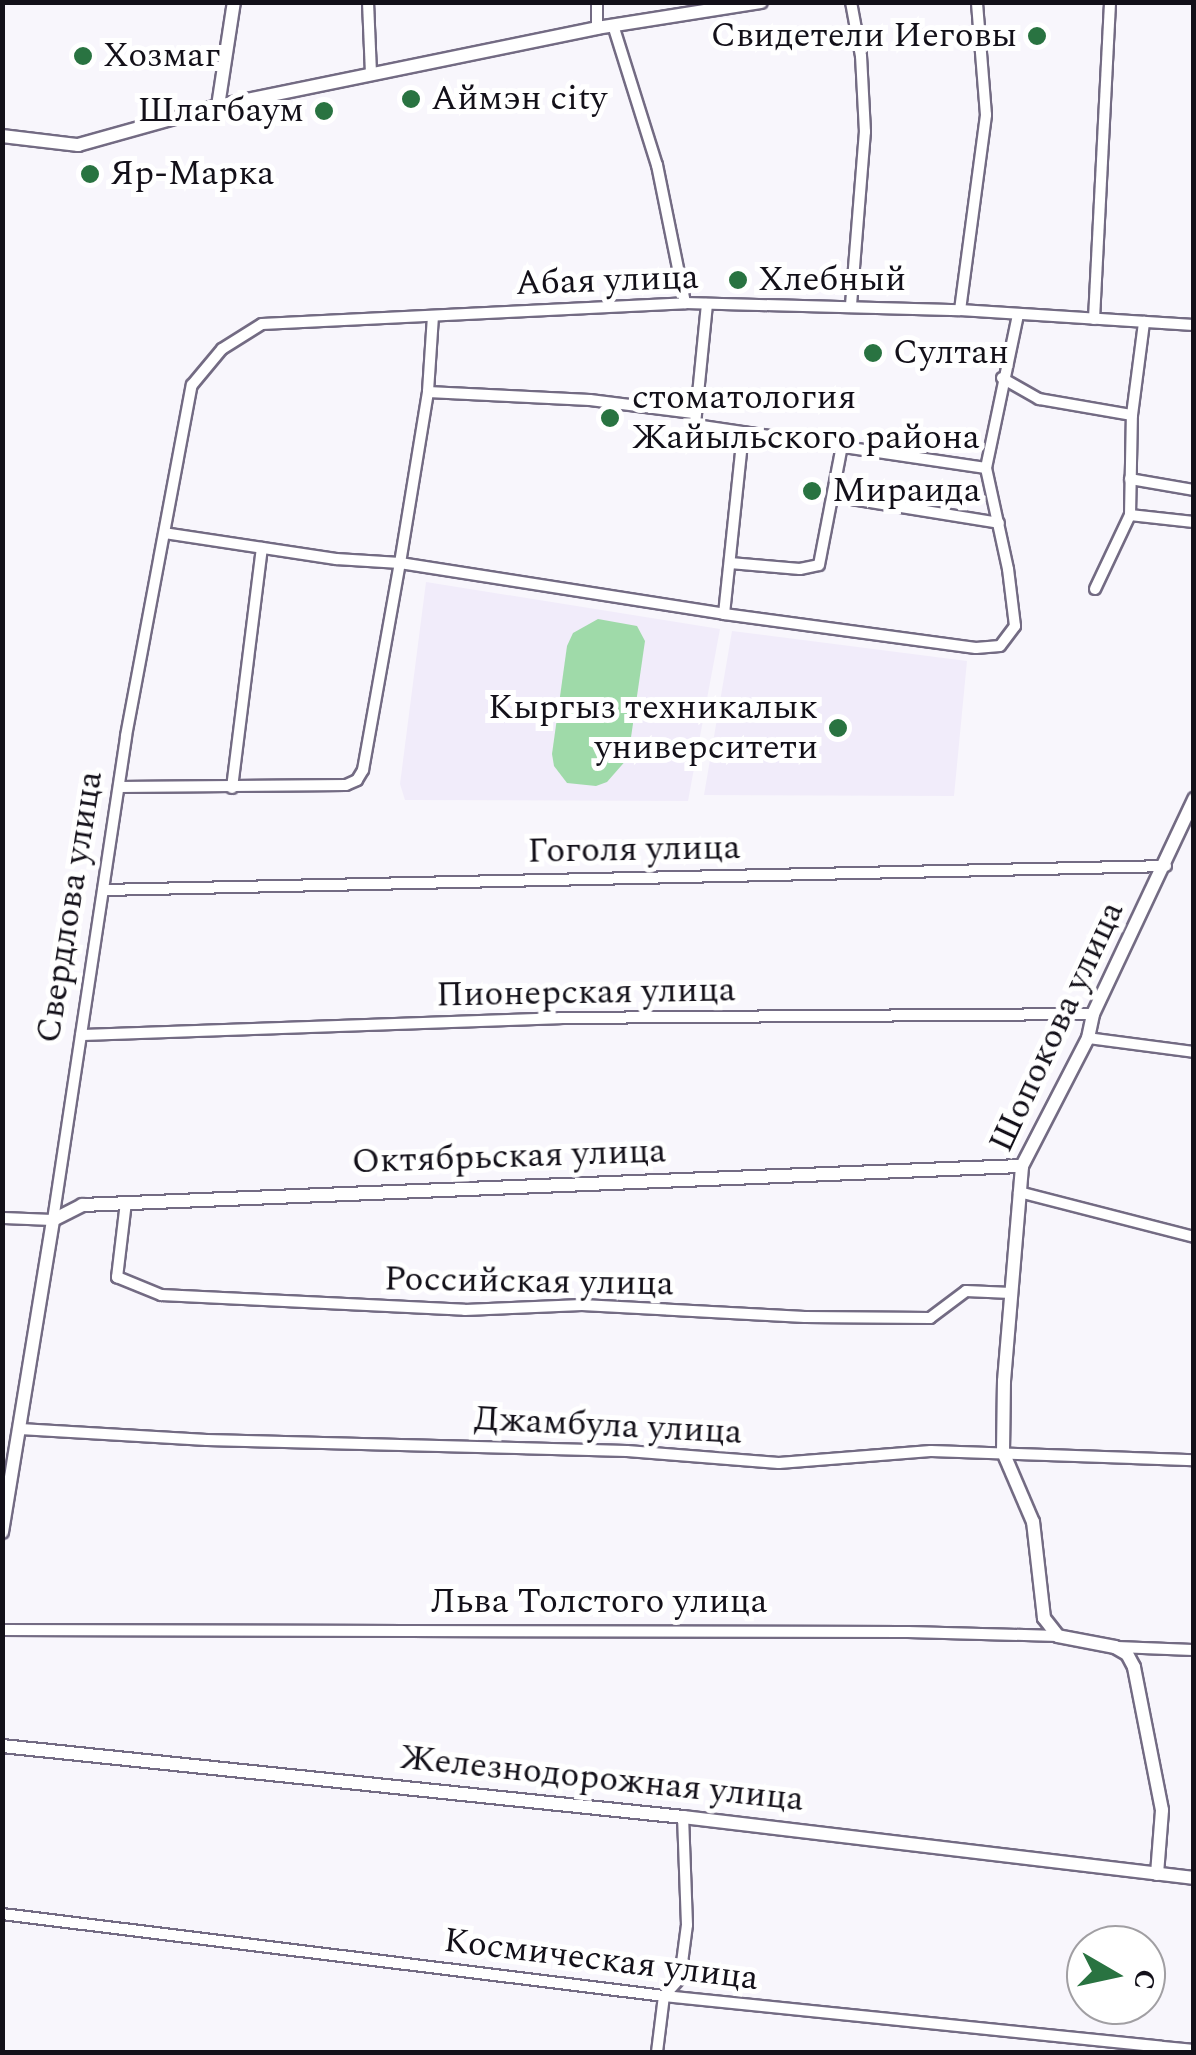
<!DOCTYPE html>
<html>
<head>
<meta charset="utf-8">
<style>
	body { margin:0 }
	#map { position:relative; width:1196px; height:2055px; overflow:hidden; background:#f8f6fc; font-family:Spectral,serif }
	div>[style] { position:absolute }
	.built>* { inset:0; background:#f1ecfa }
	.green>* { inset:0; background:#9fdaa9 }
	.roads { filter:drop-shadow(2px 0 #736b83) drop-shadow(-2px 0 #736b83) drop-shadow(0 2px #736b83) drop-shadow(0 -2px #736b83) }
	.minor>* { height:10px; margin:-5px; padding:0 5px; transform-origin:5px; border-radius:5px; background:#fff }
	.tertiary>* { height:12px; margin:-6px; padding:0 6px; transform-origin:6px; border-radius:6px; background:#fff }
	.dots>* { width:28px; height:28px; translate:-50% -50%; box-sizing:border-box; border:5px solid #fff; border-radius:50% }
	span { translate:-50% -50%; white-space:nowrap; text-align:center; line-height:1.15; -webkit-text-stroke:10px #fff; paint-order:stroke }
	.poi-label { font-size:35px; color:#131019 }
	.right { translate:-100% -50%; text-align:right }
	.left { translate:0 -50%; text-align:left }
	.street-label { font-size:35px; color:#131019 }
	.frame { position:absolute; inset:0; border:5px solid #131019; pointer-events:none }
	.north { position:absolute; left:1066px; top:1925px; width:100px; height:100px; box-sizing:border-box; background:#fff; border:2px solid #a19fa3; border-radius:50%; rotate:99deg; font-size:28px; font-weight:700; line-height:40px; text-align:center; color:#131019 }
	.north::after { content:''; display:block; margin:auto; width:35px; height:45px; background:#297341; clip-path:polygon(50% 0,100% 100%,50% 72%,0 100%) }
</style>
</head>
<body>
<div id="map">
	<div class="built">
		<div style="clip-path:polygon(426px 582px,720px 629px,688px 801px,405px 800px,400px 784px)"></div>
		<div style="clip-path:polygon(732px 631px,967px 661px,954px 796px,704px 795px)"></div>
	</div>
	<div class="green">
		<div style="clip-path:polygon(598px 619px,637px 626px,645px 641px,628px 758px,607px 782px,596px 786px,567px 783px,554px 766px,552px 754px,567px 646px,573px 633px)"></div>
	</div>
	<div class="roads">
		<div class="minor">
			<div style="left:368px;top:2px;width:73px;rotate:87.6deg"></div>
			<div style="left:613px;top:25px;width:147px;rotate:72.6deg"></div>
			<div style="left:657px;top:165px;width:141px;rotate:78.5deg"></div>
			<div style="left:597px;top:28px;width:26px;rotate:-90deg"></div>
			<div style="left:707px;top:304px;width:122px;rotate:95.7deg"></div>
			<div style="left:695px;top:425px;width:294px;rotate:8.4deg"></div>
			<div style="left:851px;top:305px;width:174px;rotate:-85.4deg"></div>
			<div style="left:865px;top:132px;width:76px;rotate:-93deg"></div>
			<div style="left:861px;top:56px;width:55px;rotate:-100.5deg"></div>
			<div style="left:960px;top:310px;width:197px;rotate:-82.4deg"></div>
			<div style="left:986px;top:115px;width:113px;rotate:-94.6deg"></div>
			<div style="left:433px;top:316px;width:76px;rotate:93.8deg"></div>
			<div style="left:428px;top:392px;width:173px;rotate:99.3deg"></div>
			<div style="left:400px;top:563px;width:328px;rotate:8.9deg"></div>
			<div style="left:724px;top:614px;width:254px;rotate:7.7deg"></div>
			<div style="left:976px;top:648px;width:24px;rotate:-5deg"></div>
			<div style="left:1000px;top:646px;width:25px;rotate:-53deg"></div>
			<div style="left:1015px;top:626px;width:57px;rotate:-97deg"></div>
			<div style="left:1008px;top:569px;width:103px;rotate:-102.3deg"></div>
			<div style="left:986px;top:468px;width:156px;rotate:-78.2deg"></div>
			<div style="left:1094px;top:319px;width:317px;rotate:-87.1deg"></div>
			<div style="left:1002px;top:378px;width:43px;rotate:29.6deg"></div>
			<div style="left:1039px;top:399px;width:94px;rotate:9.8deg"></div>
			<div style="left:428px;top:392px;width:162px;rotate:2.8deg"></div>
			<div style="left:590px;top:400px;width:104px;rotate:7.2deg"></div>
			<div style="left:1130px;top:479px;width:65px;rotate:9.8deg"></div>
			<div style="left:833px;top:496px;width:168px;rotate:9.2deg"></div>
			<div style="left:1130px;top:515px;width:64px;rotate:6.2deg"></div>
			<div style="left:730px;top:563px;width:70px;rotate:4.9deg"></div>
			<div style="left:800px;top:569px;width:19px;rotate:-12deg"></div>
			<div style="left:819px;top:565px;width:121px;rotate:-79.1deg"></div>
			<div style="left:1095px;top:589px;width:82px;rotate:-64.7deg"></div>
			<div style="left:1130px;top:515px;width:100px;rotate:-88.9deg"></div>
			<div style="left:1132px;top:415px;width:94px;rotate:-82.6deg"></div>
			<div style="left:724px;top:614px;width:182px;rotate:-84deg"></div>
			<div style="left:119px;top:787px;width:227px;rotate:-0.5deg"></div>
			<div style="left:346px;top:785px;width:12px;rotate:-24deg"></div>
			<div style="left:357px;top:780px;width:12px;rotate:-59deg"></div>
			<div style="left:363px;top:770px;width:210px;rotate:-79.9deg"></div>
			<div style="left:400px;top:563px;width:64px;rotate:-176.4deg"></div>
			<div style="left:336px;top:559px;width:173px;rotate:-171.4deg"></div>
			<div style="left:232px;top:788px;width:242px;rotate:-82.9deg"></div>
			<div style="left:103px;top:890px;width:1063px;rotate:-1.29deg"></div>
			<div style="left:81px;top:1035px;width:479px;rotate:-2deg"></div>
			<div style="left:560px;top:1018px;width:533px;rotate:-0.43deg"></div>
			<div style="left:1088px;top:1038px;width:107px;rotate:7.5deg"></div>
			<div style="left:1019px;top:1192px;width:181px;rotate:14.4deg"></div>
			<div style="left:126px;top:1202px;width:76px;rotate:96.8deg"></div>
			<div style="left:117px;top:1277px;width:48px;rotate:22.2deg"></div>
			<div style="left:161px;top:1295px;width:304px;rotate:2.8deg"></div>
			<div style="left:465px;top:1310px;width:117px;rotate:-2.4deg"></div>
			<div style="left:582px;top:1305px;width:223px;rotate:3.1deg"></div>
			<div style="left:805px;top:1317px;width:125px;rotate:0.5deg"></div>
			<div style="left:930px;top:1318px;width:45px;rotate:-36.9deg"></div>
			<div style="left:966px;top:1291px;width:45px;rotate:2.5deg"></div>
			<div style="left:2px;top:1218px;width:51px;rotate:2.2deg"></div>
			<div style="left:53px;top:1220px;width:489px;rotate:-81.4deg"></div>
			<div style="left:126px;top:736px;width:357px;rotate:-79.4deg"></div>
			<div style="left:192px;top:385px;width:47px;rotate:-50.2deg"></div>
			<div style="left:222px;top:349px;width:47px;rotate:-32deg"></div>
			<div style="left:262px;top:324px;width:424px;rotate:-2.8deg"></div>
			<div style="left:685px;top:303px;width:275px;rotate:1.5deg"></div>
			<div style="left:960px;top:310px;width:234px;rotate:3.7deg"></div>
			<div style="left:20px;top:1429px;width:187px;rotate:3.4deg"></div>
			<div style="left:207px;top:1440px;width:420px;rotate:1.5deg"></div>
			<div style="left:627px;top:1451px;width:152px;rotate:4.5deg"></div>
			<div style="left:779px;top:1463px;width:152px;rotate:-4.5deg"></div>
			<div style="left:931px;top:1451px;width:263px;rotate:2deg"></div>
			<div style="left:2px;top:1630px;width:906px;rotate:0.13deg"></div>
			<div style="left:908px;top:1632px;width:150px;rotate:1.5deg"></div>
			<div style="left:1116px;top:1647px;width:78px;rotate:2.2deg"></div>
			<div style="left:2px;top:1914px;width:667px;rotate:7.06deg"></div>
			<div style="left:664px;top:1996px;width:533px;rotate:5.82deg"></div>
			<div style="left:657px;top:2052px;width:56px;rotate:-82.9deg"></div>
			<div style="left:664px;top:1996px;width:24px;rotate:-48deg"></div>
			<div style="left:680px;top:1978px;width:53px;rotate:-82.5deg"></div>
			<div style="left:687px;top:1925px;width:108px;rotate:-92.1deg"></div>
		</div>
		<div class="tertiary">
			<div style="left:218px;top:106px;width:105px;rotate:-81.3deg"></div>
			<div style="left:2px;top:136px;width:77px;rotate:6.8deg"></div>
			<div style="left:78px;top:145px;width:145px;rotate:-15.6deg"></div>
			<div style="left:218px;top:106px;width:387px;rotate:-11.6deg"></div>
			<div style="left:597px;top:28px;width:166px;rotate:-9deg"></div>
			<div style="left:2px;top:1532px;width:316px;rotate:-80.7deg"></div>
			<div style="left:53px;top:1220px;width:33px;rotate:-27deg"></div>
			<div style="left:82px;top:1205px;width:941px;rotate:-2.38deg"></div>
			<div style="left:2px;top:1746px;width:685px;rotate:5.95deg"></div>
			<div style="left:683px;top:1817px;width:515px;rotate:6.81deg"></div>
			<div style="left:1157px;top:1874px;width:64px;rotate:-85.5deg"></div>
			<div style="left:1162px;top:1810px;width:146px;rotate:-101.1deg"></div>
			<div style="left:1134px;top:1667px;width:15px;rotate:-118deg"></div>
			<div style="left:1127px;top:1654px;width:14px;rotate:-150deg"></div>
			<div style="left:1115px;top:1647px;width:58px;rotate:-169.1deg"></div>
			<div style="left:1058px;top:1636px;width:23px;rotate:-128deg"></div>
			<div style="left:1044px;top:1618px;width:97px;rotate:-96.5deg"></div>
			<div style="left:1033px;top:1522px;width:76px;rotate:-113.2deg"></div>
			<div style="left:1003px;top:1452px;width:71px;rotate:-89.2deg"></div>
			<div style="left:1004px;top:1381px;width:216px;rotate:-85.2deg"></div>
			<div style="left:1022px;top:1166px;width:144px;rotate:-62.7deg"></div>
			<div style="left:1088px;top:1038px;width:25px;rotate:-78deg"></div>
			<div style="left:1093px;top:1014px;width:238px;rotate:-64.8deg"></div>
		</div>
	</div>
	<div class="dots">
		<div style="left:1037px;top:36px;background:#297341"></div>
		<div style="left:83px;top:56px;background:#297341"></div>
		<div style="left:411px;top:99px;background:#297341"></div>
		<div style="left:324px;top:111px;background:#297341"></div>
		<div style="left:90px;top:174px;background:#297341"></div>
		<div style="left:738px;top:280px;background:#297341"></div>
		<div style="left:873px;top:353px;background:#297341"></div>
		<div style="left:610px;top:418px;background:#297341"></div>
		<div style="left:812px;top:491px;background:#297341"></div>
		<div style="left:838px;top:728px;background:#297341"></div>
	</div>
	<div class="poi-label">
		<span class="right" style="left:1017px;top:36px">Свидетели Иеговы</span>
		<span class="left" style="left:103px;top:56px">Хозмаг</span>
		<span class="left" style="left:431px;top:99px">Аймэн city</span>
		<span class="right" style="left:304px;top:111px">Шлагбаум</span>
		<span class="left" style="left:110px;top:174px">Яр-Марка</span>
		<span class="left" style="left:758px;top:280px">Хлебный</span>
		<span class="left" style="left:893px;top:353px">Султан</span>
		<span class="left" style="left:632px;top:418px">стоматология<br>Жайыльского района</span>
		<span class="left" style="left:832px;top:491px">Мираида</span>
		<span class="right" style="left:818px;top:728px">Кыргыз техникалык<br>университети</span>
	</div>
	<div class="street-label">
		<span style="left:607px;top:281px;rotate:-2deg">Абая улица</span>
		<span style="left:634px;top:850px;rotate:-1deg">Гоголя улица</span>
		<span style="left:70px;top:907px;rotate:-81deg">Свердлова улица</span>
		<span style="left:586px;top:993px;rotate:-1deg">Пионерская улица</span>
		<span style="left:1057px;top:1027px;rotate:-65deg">Шопокова улица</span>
		<span style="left:509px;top:1157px;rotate:-2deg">Октябрьская улица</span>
		<span style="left:529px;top:1282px;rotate:1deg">Российская улица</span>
		<span style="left:608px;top:1426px;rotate:3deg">Джамбула улица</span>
		<span style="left:599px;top:1602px">Льва Толстого улица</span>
		<span style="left:602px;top:1779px;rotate:6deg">Железнодорожная улица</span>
		<span style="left:601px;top:1960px;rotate:7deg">Космическая улица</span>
	</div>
	<div class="frame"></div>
	<div class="north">С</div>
</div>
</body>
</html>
